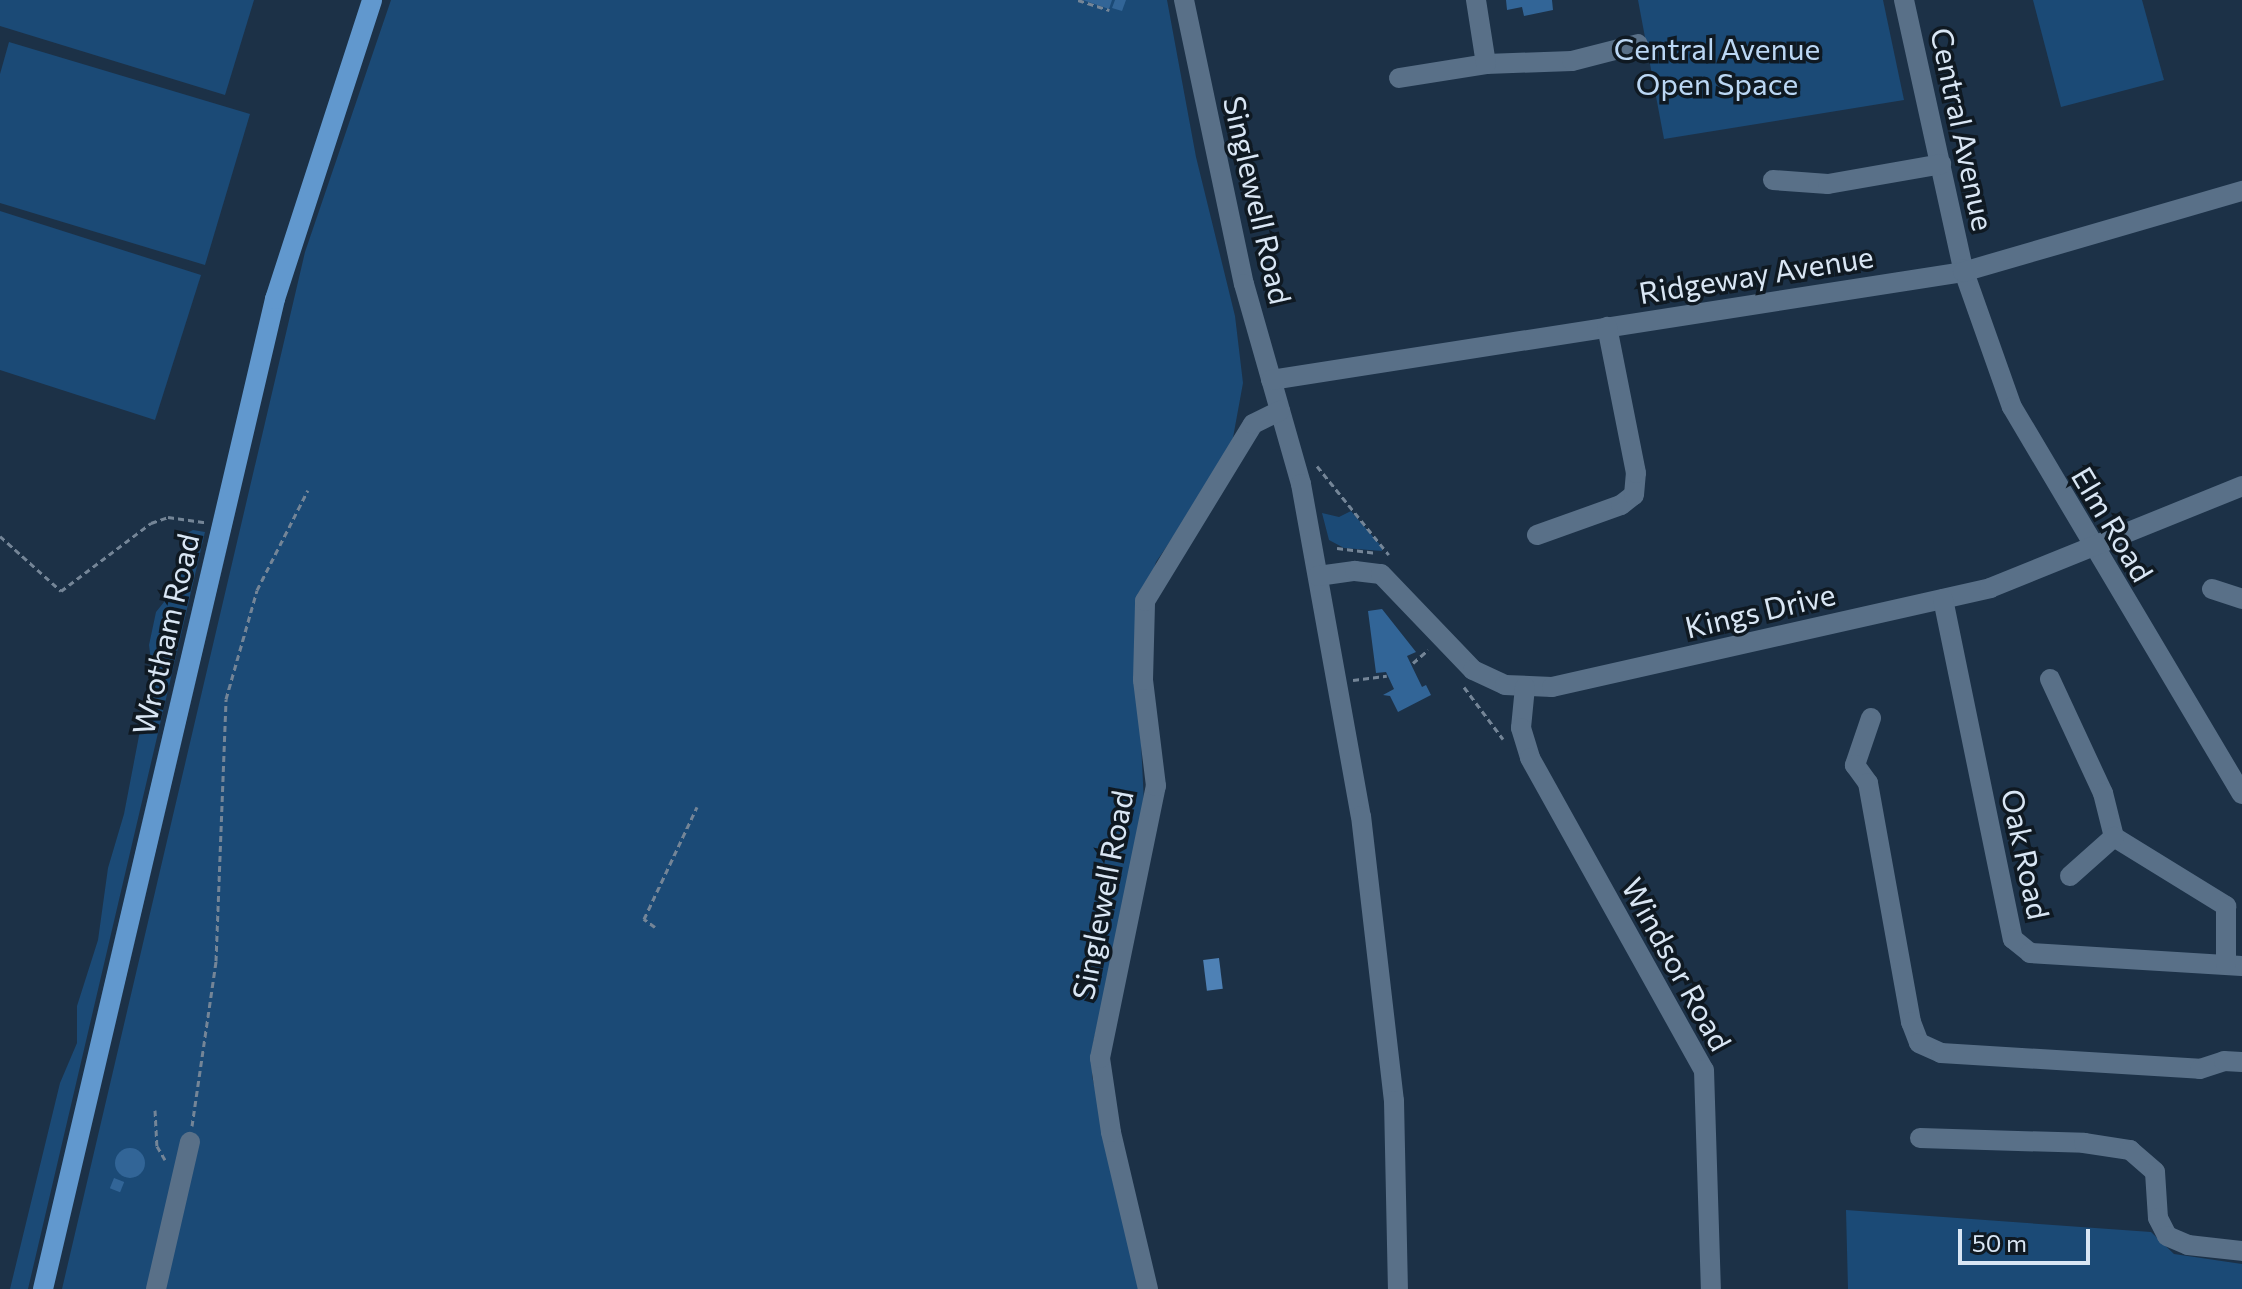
<!DOCTYPE html>
<html>
<head>
<meta charset="utf-8">
<style>
	body { margin:0 }
	#map { position:relative; width:2242px; height:1289px; overflow:hidden; background:#1c3147; font-family:Commissioner,sans-serif }
	div>[style] { position:absolute }
	.green>* { inset:0; background:#1b4a76 }
	.water>* { inset:0; background:#4e81b5; transform-origin:0 0 }
	.building>* { inset:0; background:#326597; transform-origin:0 0 }
	.round { border-radius:50% }
	.path>* { height:3px; margin-top:-1.5px; transform-origin:0; background:repeating-linear-gradient(90deg,#748597 0 6px,transparent 0 10px) }
	.minor>* { height:20px; margin:-10px; padding:0 10px; transform-origin:10px; border-radius:10px; background:#597088 }
	.major>* { height:20px; margin:-10px; padding:0 10px; transform-origin:10px; border-radius:10px; background:#6198ce }
	span { translate:-50% -50%; white-space:nowrap; text-align:center; line-height:1.15; -webkit-text-stroke:7px #0f1922; paint-order:stroke }
	.park-label { font-size:30px; color:#bbd7f4 }
	.street-label { font-size:30px; color:#d9e6f4 }
	.scale { position:absolute; left:1958px; top:1229px; width:132px; height:36px; box-sizing:border-box; border:4px solid #d9e6f4; border-top:0; padding-left:10px; font-size:24px; line-height:28px; white-space:nowrap; color:#d9e6f4; -webkit-text-stroke:6px #0f1922; paint-order:stroke }
</style>
</head>
<body>
<div id="map">
	<div class="green">
		<div style="clip-path:polygon(0 0,254px 0,225px 95px,0 26px)"></div>
		<div style="clip-path:polygon(391px 0,1167px 0,1196px 157px,1235px 316px,1243px 383px,1230px 454px,1156px 562px,1141px 609px,1138px 682px,1145px 823px,1093px 1043px,1092px 1076px,1142px 1289px,62px 1289px,305px 252px)"></div>
		<div style="clip-path:polygon(1638px 0,1883px 0,1904px 100px,1664px 139px)"></div>
		<div style="clip-path:polygon(2033px 0,2142px 0,2164px 80px,2061px 107px)"></div>
		<div style="clip-path:polygon(9px 42px,250px 114px,205px 265px,0 203px,0 74px)"></div>
		<div style="clip-path:polygon(0 211px,201px 275px,155px 420px,0 370px)"></div>
		<div style="clip-path:polygon(1351px 511px,1382px 547px,1382px 551px,1344px 548px,1329px 540px,1322px 513px,1339px 517px)"></div>
		<div style="clip-path:polygon(193px 530px,205px 532px,28px 1289px,10px 1289px,60px 1083px,77px 1043px,77px 1006px,98px 940px,108px 868px,124px 814px,152px 668px,149px 645px,156px 612px,168px 597px,179px 595px,185px 534px)"></div>
		<div style="clip-path:polygon(1846px 1210px,2151px 1232px,2174px 1254px,2242px 1264px,2242px 1289px,1848px 1289px)"></div>
	</div>
	<div class="water">
		<div style="left:1219px;top:958px;width:31px;height:16px;rotate:83deg"></div>
	</div>
	<div class="building">
		<div style="clip-path:polygon(1083px 0,1112px 0,1109px 9px)"></div>
		<div style="clip-path:polygon(1115px 0,1126px 0,1122px 11px,1112px 8px)"></div>
		<div style="clip-path:polygon(1506px 0,1552px 0,1553px 10px,1524px 16px,1522px 7px,1507px 10px)"></div>
		<div style="clip-path:polygon(1382px 609px,1416px 652px,1407px 656px,1422px 687px,1426px 685px,1431px 695px,1398px 712px,1390px 696px,1383px 695px,1394px 689px,1386px 672px,1376px 673px,1368px 611px)"></div>
		<div class="round" style="left:115px;top:1148px;width:30px;height:30px"></div>
		<div style="left:114px;top:1178px;width:11px;height:11px;rotate:22deg"></div>
	</div>
	<div class="path">
		<div style="left:1078px;top:0;width:33px;rotate:18deg"></div>
		<div style="left:1317px;top:466px;width:114px;rotate:51deg"></div>
		<div style="left:0;top:536px;width:82px;rotate:42deg"></div>
		<div style="left:61px;top:591px;width:113px;rotate:-37.1deg"></div>
		<div style="left:151px;top:523px;width:18px;rotate:-19deg"></div>
		<div style="left:168px;top:517px;width:37px;rotate:8deg"></div>
		<div style="left:1337px;top:548px;width:40px;rotate:7.1deg"></div>
		<div style="left:1413px;top:663px;width:20px;rotate:-41deg"></div>
		<div style="left:1353px;top:680px;width:34px;rotate:-7deg"></div>
		<div style="left:1464px;top:687px;width:65px;rotate:53.1deg"></div>
		<div style="left:655px;top:927px;width:14px;rotate:-144deg"></div>
		<div style="left:644px;top:919px;width:124px;rotate:-64.7deg"></div>
		<div style="left:155px;top:1110px;width:36px;rotate:87deg"></div>
		<div style="left:157px;top:1146px;width:16px;rotate:60deg"></div>
		<div style="left:192px;top:1126px;width:167px;rotate:-81.7deg"></div>
		<div style="left:216px;top:961px;width:262px;rotate:-87.8deg"></div>
		<div style="left:226px;top:699px;width:113px;rotate:-74.1deg"></div>
		<div style="left:257px;top:590px;width:112px;rotate:-63deg"></div>
	</div>
	<div class="minor">
		<div style="left:1184px;top:0;width:290px;rotate:78.1deg"></div>
		<div style="left:1244px;top:284px;width:208px;rotate:74.1deg"></div>
		<div style="left:1301px;top:484px;width:337px;rotate:79.8deg"></div>
		<div style="left:1361px;top:816px;width:287px;rotate:83.4deg"></div>
		<div style="left:1394px;top:1101px;width:188px;rotate:88.8deg"></div>
		<div style="left:1904px;top:0;width:275px;rotate:77.6deg"></div>
		<div style="left:1963px;top:269px;width:146px;rotate:70.5deg"></div>
		<div style="left:2012px;top:407px;width:450px;rotate:59.3deg"></div>
		<div style="left:1486px;top:64px;width:86px;rotate:-2deg"></div>
		<div style="left:1572px;top:61px;width:68px;rotate:-14.4deg"></div>
		<div style="left:1399px;top:78px;width:88px;rotate:-9.1deg"></div>
		<div style="left:1486px;top:64px;width:65px;rotate:-98.9deg"></div>
		<div style="left:1773px;top:180px;width:55px;rotate:4.2deg"></div>
		<div style="left:1828px;top:184px;width:115px;rotate:-10deg"></div>
		<div style="left:1271px;top:380px;width:700px;rotate:-8.87deg"></div>
		<div style="left:1963px;top:272px;width:291px;rotate:-16.2deg"></div>
		<div style="left:1537px;top:535px;width:89px;rotate:-19.7deg"></div>
		<div style="left:1621px;top:505px;width:16px;rotate:-38deg"></div>
		<div style="left:1634px;top:495px;width:22px;rotate:-85deg"></div>
		<div style="left:1636px;top:473px;width:149px;rotate:-101.2deg"></div>
		<div style="left:1318px;top:576px;width:37px;rotate:-8deg"></div>
		<div style="left:1355px;top:571px;width:26px;rotate:7deg"></div>
		<div style="left:1381px;top:574px;width:133px;rotate:46.2deg"></div>
		<div style="left:1473px;top:670px;width:35px;rotate:25deg"></div>
		<div style="left:1505px;top:685px;width:47px;rotate:2.4deg"></div>
		<div style="left:1552px;top:687px;width:449px;rotate:-12.7deg"></div>
		<div style="left:1990px;top:588px;width:272px;rotate:-22deg"></div>
		<div style="left:2212px;top:589px;width:32px;rotate:18deg"></div>
		<div style="left:1943px;top:599px;width:347px;rotate:78.4deg"></div>
		<div style="left:2013px;top:939px;width:22px;rotate:39deg"></div>
		<div style="left:2030px;top:953px;width:212px;rotate:3.5deg"></div>
		<div style="left:2050px;top:679px;width:126px;rotate:65.1deg"></div>
		<div style="left:2103px;top:793px;width:45px;rotate:76deg"></div>
		<div style="left:2114px;top:837px;width:132px;rotate:31.6deg"></div>
		<div style="left:2226px;top:906px;width:58px;rotate:90deg"></div>
		<div style="left:1525px;top:687px;width:41px;rotate:95.6deg"></div>
		<div style="left:1521px;top:728px;width:31px;rotate:73deg"></div>
		<div style="left:1530px;top:758px;width:357px;rotate:60.9deg"></div>
		<div style="left:1704px;top:1070px;width:219px;rotate:88.2deg"></div>
		<div style="left:1871px;top:718px;width:50px;rotate:108.8deg"></div>
		<div style="left:1855px;top:765px;width:22px;rotate:54deg"></div>
		<div style="left:1868px;top:783px;width:243px;rotate:79.8deg"></div>
		<div style="left:1911px;top:1022px;width:22px;rotate:69deg"></div>
		<div style="left:1919px;top:1043px;width:24px;rotate:24deg"></div>
		<div style="left:1941px;top:1053px;width:259px;rotate:3.5deg"></div>
		<div style="left:2200px;top:1069px;width:25px;rotate:-18deg"></div>
		<div style="left:2224px;top:1061px;width:18px;rotate:3deg"></div>
		<div style="left:2070px;top:876px;width:59px;rotate:-41.6deg"></div>
		<div style="left:1920px;top:1138px;width:164px;rotate:1.7deg"></div>
		<div style="left:2084px;top:1143px;width:47px;rotate:8.7deg"></div>
		<div style="left:2130px;top:1150px;width:33px;rotate:41deg"></div>
		<div style="left:2155px;top:1172px;width:46px;rotate:86.3deg"></div>
		<div style="left:2158px;top:1218px;width:20px;rotate:63deg"></div>
		<div style="left:2167px;top:1236px;width:23px;rotate:23deg"></div>
		<div style="left:2188px;top:1245px;width:54px;rotate:6.3deg"></div>
		<div style="left:156px;top:1289px;width:151px;rotate:-77deg"></div>
		<div style="left:1148px;top:1289px;width:161px;rotate:-103.3deg"></div>
		<div style="left:1111px;top:1132px;width:75px;rotate:-98.5deg"></div>
		<div style="left:1100px;top:1058px;width:278px;rotate:-78.4deg"></div>
		<div style="left:1156px;top:786px;width:107px;rotate:-97deg"></div>
		<div style="left:1143px;top:680px;width:79px;rotate:-88.5deg"></div>
		<div style="left:1145px;top:601px;width:207px;rotate:-58.6deg"></div>
		<div style="left:1253px;top:424px;width:30px;rotate:-26deg"></div>
	</div>
	<div class="major">
		<div style="left:43px;top:1289px;width:1017px;rotate:-76.81deg"></div>
		<div style="left:275px;top:299px;width:314px;rotate:-72deg"></div>
	</div>
	<div class="park-label">
		<span style="left:1717px;top:65px">Central Avenue<br>Open Space</span>
	</div>
	<div class="street-label">
		<span style="left:1963px;top:129px;rotate:78deg">Central Avenue</span>
		<span style="left:1258px;top:200px;rotate:77deg">Singlewell Road</span>
		<span style="left:1756px;top:274px;rotate:-9deg">Ridgeway Avenue</span>
		<span style="left:2113px;top:524px;rotate:59deg">Elm Road</span>
		<span style="left:1760px;top:610px;rotate:-13deg">Kings Drive</span>
		<span style="left:165px;top:634px;rotate:-77deg">Wrotham Road</span>
		<span style="left:2026px;top:854px;rotate:78deg">Oak Road</span>
		<span style="left:1102px;top:895px;rotate:-79deg">Singlewell Road</span>
		<span style="left:1677px;top:964px;rotate:61deg">Windsor Road</span>
	</div>
	<div class="scale">50 m</div>
</div>
</body>
</html>
